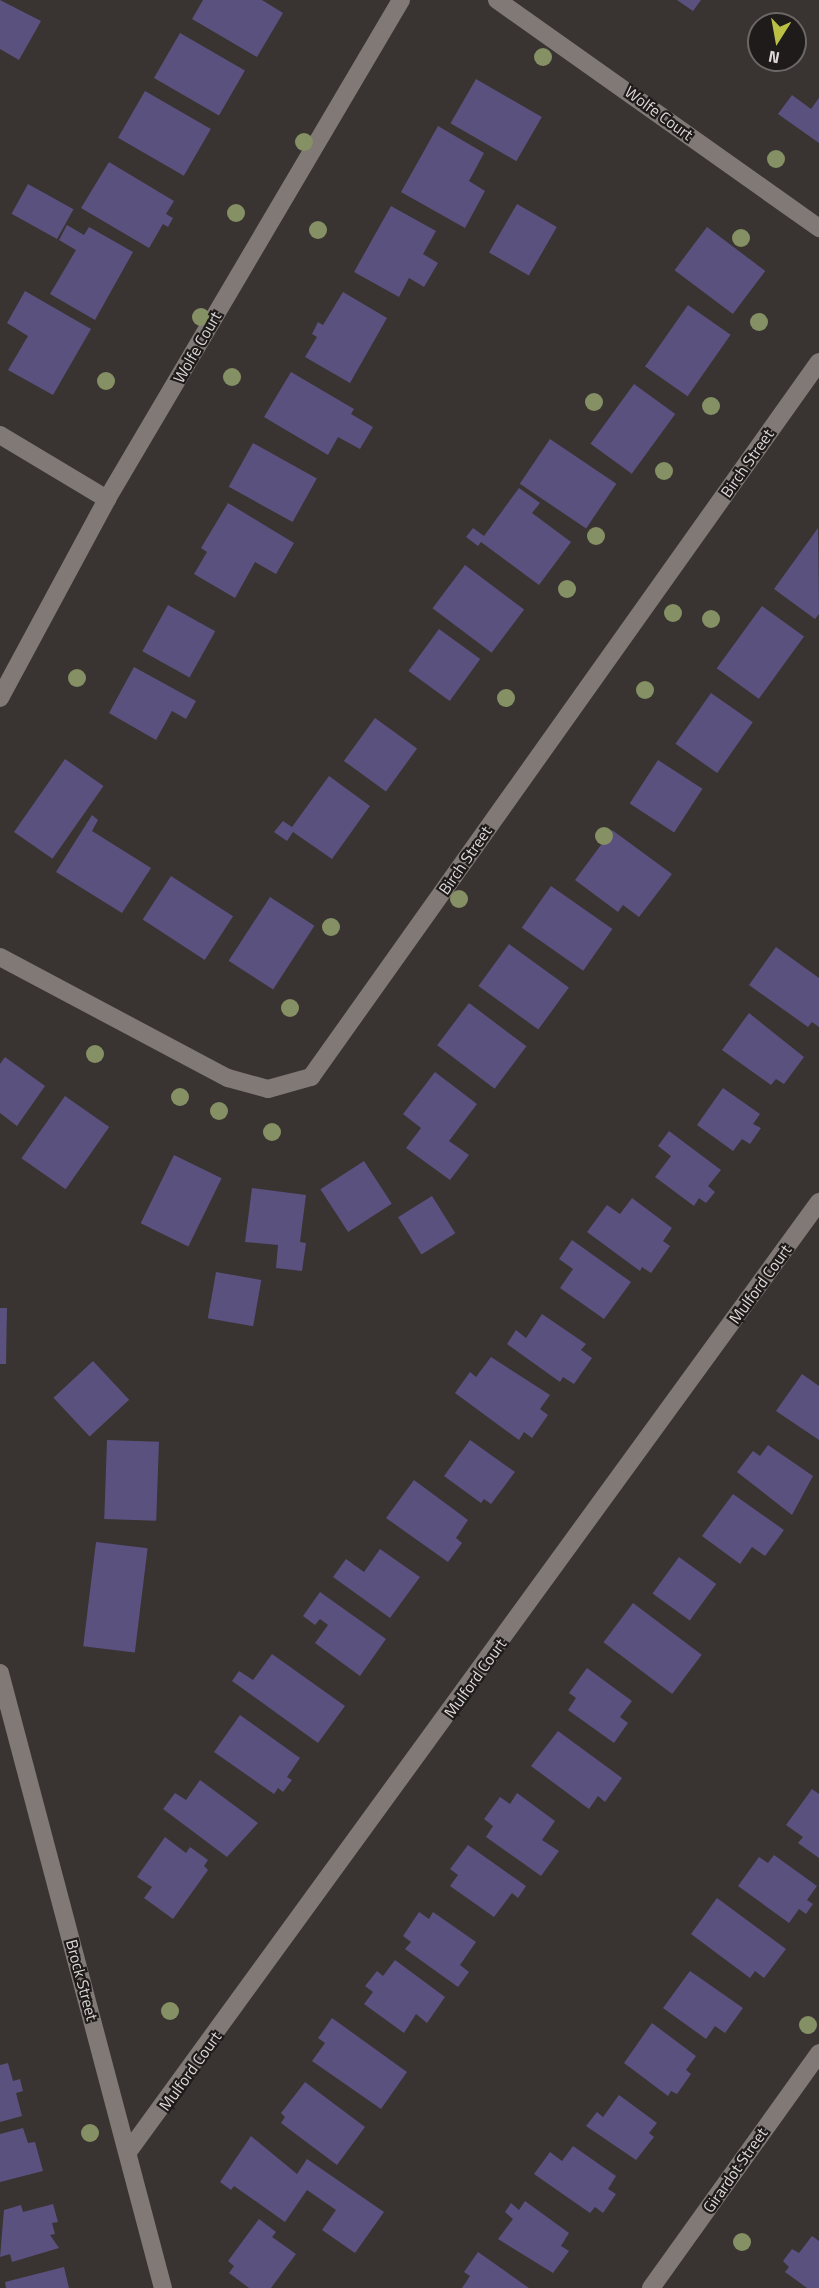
<!DOCTYPE html>
<html>
<head>
<meta charset="utf-8">
<style>
	body { margin:0 }
	#map { position:relative; width:819px; height:2288px; overflow:hidden; background:#393331; font-family:"Titillium Web",sans-serif }
	div>[style] { position:absolute }
	.building>* { inset:0; background:#5b517f; transform-origin:0 0 }
	.street>* { height:18px; margin:-9px; padding:0 9px; transform-origin:9px; border-radius:9px; background:#817976 }
	.trees>* { width:18px; height:18px; margin:-9px; border-radius:50%; background:#869065 }
	span { translate:-50% -50%; white-space:nowrap; text-align:center; line-height:1.15; -webkit-text-stroke:4.5px #1e1b1a; paint-order:stroke }
	.street-label { font-size:16px; color:#ded9d8 }
	.north { position:absolute; left:747px; top:12px; width:60px; height:60px; box-sizing:border-box; background:#1e1b1a; border:2px solid #6b6766; border-radius:50%; rotate:191deg; font-size:16px; font-weight:700; line-height:24px; text-align:center; color:#ded9d8 }
	.north::after { content:''; display:block; margin:auto; width:21px; height:27px; background:#bbc045; clip-path:polygon(50% 0,100% 100%,50% 72%,0 100%) }
</style>
</head>
<body>
<div id="map">
	<div class="building">
		<div style="clip-path:polygon(0 0,41px 21px,19px 60px,0 49px)"></div>
		<div style="clip-path:polygon(203px 0,262px 0,283px 13px,257px 57px,192px 19px)"></div>
		<div style="clip-path:polygon(677px 0,701px 0,693px 11px)"></div>
		<div style="left:180px;top:33px;width:75px;height:52px;rotate:30deg"></div>
		<div style="left:476px;top:79px;width:76px;height:51px;rotate:30deg"></div>
		<div style="left:145px;top:91px;width:76px;height:54px;rotate:30deg"></div>
		<div style="clip-path:polygon(792px 95px,811px 109px,819px 98px,819px 143px,778px 114px)"></div>
		<div style="clip-path:polygon(438px 126px,484px 153px,469px 181px,485px 191px,465px 228px,401px 192px)"></div>
		<div style="clip-path:polygon(109px 162px,174px 201px,166px 214px,173px 218px,168px 227px,163px 224px,149px 248px,81px 208px)"></div>
		<div style="left:28px;top:184px;width:52px;height:34px;rotate:29deg"></div>
		<div style="left:517px;top:204px;width:46px;height:56px;rotate:30deg"></div>
		<div style="clip-path:polygon(391px 206px,436px 231px,423px 254px,438px 263px,424px 287px,409px 278px,399px 297px,354px 272px)"></div>
		<div style="clip-path:polygon(67px 225px,84px 235px,89px 227px,133px 252px,95px 320px,50px 294px,76px 250px,59px 240px)"></div>
		<div style="left:707px;top:227px;width:73px;height:54px;rotate:37deg"></div>
		<div style="clip-path:polygon(25px 291px,91px 329px,53px 395px,8px 370px,28px 336px,7px 323px)"></div>
		<div style="clip-path:polygon(343px 292px,387px 318px,350px 383px,305px 357px,317px 337px,312px 334px,318px 322px,323px 325px)"></div>
		<div style="left:688px;top:305px;width:52px;height:75px;rotate:35deg"></div>
		<div style="clip-path:polygon(291px 372px,354px 409px,351px 414px,373px 427px,360px 449px,338px 437px,328px 455px,264px 417px)"></div>
		<div style="left:634px;top:384px;width:51px;height:74px;rotate:36deg"></div>
		<div style="left:550px;top:439px;width:80px;height:54px;rotate:34deg"></div>
		<div style="left:253px;top:443px;width:73px;height:50px;rotate:29deg"></div>
		<div style="clip-path:polygon(519px 488px,540px 503px,532px 513px,571px 542px,539px 585px,481px 542px,478px 546px,466px 537px,473px 528px,484px 536px)"></div>
		<div style="clip-path:polygon(228px 503px,294px 543px,276px 574px,255px 562px,235px 598px,194px 574px,207px 552px,201px 548px)"></div>
		<div style="clip-path:polygon(818px 528px,819px 614px,815px 619px,774px 589px)"></div>
		<div style="left:465px;top:565px;width:74px;height:54px;rotate:37deg"></div>
		<div style="left:168px;top:605px;width:54px;height:53px;rotate:29deg"></div>
		<div style="left:762px;top:606px;width:52px;height:77px;rotate:36deg"></div>
		<div style="left:439px;top:629px;width:51px;height:52px;rotate:36deg"></div>
		<div style="clip-path:polygon(134px 667px,196px 701px,186px 719px,172px 711px,156px 740px,109px 713px)"></div>
		<div style="left:711px;top:693px;width:51px;height:62px;rotate:35deg"></div>
		<div style="left:375px;top:718px;width:52px;height:53px;rotate:36deg"></div>
		<div style="left:65px;top:759px;width:47px;height:89px;rotate:35deg"></div>
		<div style="left:658px;top:760px;width:53px;height:52px;rotate:33deg"></div>
		<div style="clip-path:polygon(329px 776px,370px 806px,332px 859px,293px 832px,287px 841px,274px 832px,283px 821px,292px 827px)"></div>
		<div style="clip-path:polygon(92px 815px,98px 820px,92px 831px,151px 868px,122px 913px,56px 872px)"></div>
		<div style="clip-path:polygon(612px 830px,672px 874px,639px 917px,623px 905px,618px 912px,575px 880px)"></div>
		<div style="left:171px;top:876px;width:74px;height:52px;rotate:33deg"></div>
		<div style="left:551px;top:886px;width:75px;height:51px;rotate:35deg"></div>
		<div style="left:270px;top:897px;width:53px;height:76px;rotate:33deg"></div>
		<div style="left:509px;top:944px;width:74px;height:52px;rotate:36deg"></div>
		<div style="clip-path:polygon(776px 947px,819px 978px,819px 1027px,812px 1022px,808px 1027px,749px 985px)"></div>
		<div style="left:469px;top:1003px;width:72px;height:53px;rotate:37deg"></div>
		<div style="clip-path:polygon(749px 1013px,804px 1057px,784px 1084px,776px 1079px,771px 1085px,722px 1050px)"></div>
		<div style="clip-path:polygon(5px 1057px,45px 1086px,17px 1126px,0 1113px,0 1064px)"></div>
		<div style="clip-path:polygon(435px 1072px,477px 1104px,449px 1141px,469px 1155px,450px 1180px,406px 1148px,421px 1128px,403px 1114px)"></div>
		<div style="clip-path:polygon(723px 1088px,760px 1114px,753px 1124px,761px 1128px,750px 1144px,742px 1139px,733px 1151px,697px 1125px)"></div>
		<div style="left:65px;top:1096px;width:54px;height:76px;rotate:35deg"></div>
		<div style="clip-path:polygon(669px 1131px,721px 1170px,708px 1186px,715px 1192px,706px 1203px,699px 1198px,694px 1206px,655px 1177px,671px 1156px,658px 1146px)"></div>
		<div style="left:174px;top:1155px;width:53px;height:76px;rotate:26deg"></div>
		<div style="left:364px;top:1161px;width:51px;height:52px;rotate:57deg"></div>
		<div style="clip-path:polygon(252px 1188px,306px 1195px,300px 1242px,306px 1243px,302px 1271px,276px 1268px,278px 1245px,245px 1242px)"></div>
		<div style="left:432px;top:1196px;width:44px;height:40px;rotate:58deg"></div>
		<div style="clip-path:polygon(632px 1198px,672px 1228px,663px 1241px,670px 1246px,651px 1273px,642px 1267px,640px 1271px,587px 1232px,607px 1205px,620px 1214px)"></div>
		<div style="clip-path:polygon(572px 1240px,631px 1282px,604px 1319px,560px 1288px,573px 1269px,559px 1259px)"></div>
		<div style="left:216px;top:1272px;width:46px;height:47px;rotate:10deg"></div>
		<div style="clip-path:polygon(0 1308px,7px 1308px,6px 1364px,0 1364px)"></div>
		<div style="clip-path:polygon(542px 1314px,586px 1344px,581px 1350px,592px 1358px,574px 1384px,563px 1377px,560px 1382px,507px 1344px,516px 1330px,526px 1338px)"></div>
		<div style="clip-path:polygon(491px 1357px,550px 1395px,540px 1409px,548px 1415px,532px 1438px,524px 1432px,519px 1440px,455px 1393px,470px 1372px,476px 1377px)"></div>
		<div style="left:93px;top:1361px;width:53px;height:54px;rotate:47deg"></div>
		<div style="clip-path:polygon(802px 1374px,819px 1386px,819px 1440px,776px 1411px)"></div>
		<div style="left:107px;top:1440px;width:52px;height:79px;rotate:2deg"></div>
		<div style="clip-path:polygon(470px 1440px,515px 1472px,491px 1504px,484px 1499px,481px 1503px,444px 1476px)"></div>
		<div style="clip-path:polygon(768px 1445px,813px 1476px,792px 1515px,737px 1472px,753px 1451px,760px 1456px)"></div>
		<div style="clip-path:polygon(414px 1480px,468px 1520px,456px 1538px,462px 1543px,448px 1562px,386px 1518px)"></div>
		<div style="clip-path:polygon(733px 1494px,784px 1530px,765px 1556px,752px 1547px,740px 1564px,702px 1536px)"></div>
		<div style="left:96px;top:1542px;width:52px;height:105px;rotate:7deg"></div>
		<div style="clip-path:polygon(380px 1549px,420px 1577px,390px 1618px,333px 1577px,346px 1559px,364px 1572px)"></div>
		<div style="left:679px;top:1557px;width:46px;height:45px;rotate:36deg"></div>
		<div style="clip-path:polygon(320px 1592px,386px 1639px,360px 1676px,315px 1643px,328px 1625px,320px 1619px,315px 1625px,303px 1616px)"></div>
		<div style="left:633px;top:1603px;width:86px;height:49px;rotate:37deg"></div>
		<div style="clip-path:polygon(272px 1654px,345px 1706px,318px 1743px,232px 1681px,239px 1671px,253px 1680px)"></div>
		<div style="clip-path:polygon(587px 1668px,632px 1701px,620px 1717px,628px 1723px,614px 1743px,568px 1710px,576px 1698px,569px 1693px)"></div>
		<div style="clip-path:polygon(240px 1715px,300px 1758px,287px 1777px,292px 1780px,283px 1792px,278px 1788px,274px 1794px,214px 1752px)"></div>
		<div style="clip-path:polygon(558px 1731px,622px 1778px,605px 1802px,598px 1796px,589px 1809px,531px 1766px)"></div>
		<div style="clip-path:polygon(200px 1780px,258px 1823px,227px 1857px,163px 1809px,175px 1793px,186px 1800px)"></div>
		<div style="clip-path:polygon(812px 1789px,819px 1794px,819px 1858px,798px 1843px,803px 1837px,786px 1825px)"></div>
		<div style="clip-path:polygon(517px 1793px,555px 1821px,542px 1840px,559px 1851px,541px 1876px,486px 1837px,493px 1826px,484px 1819px,500px 1797px,510px 1804px)"></div>
		<div style="clip-path:polygon(165px 1837px,186px 1853px,190px 1847px,208px 1860px,204px 1866px,208px 1870px,173px 1919px,144px 1898px,152px 1887px,137px 1877px)"></div>
		<div style="clip-path:polygon(468px 1845px,526px 1886px,518px 1898px,512px 1893px,494px 1917px,450px 1886px,458px 1875px,450px 1869px)"></div>
		<div style="clip-path:polygon(774px 1855px,817px 1886px,807px 1900px,813px 1904px,806px 1914px,799px 1909px,789px 1923px,738px 1886px,759px 1857px,768px 1863px)"></div>
		<div style="clip-path:polygon(717px 1898px,786px 1949px,764px 1978px,755px 1971px,750px 1978px,691px 1934px)"></div>
		<div style="clip-path:polygon(419px 1912px,429px 1919px,433px 1912px,476px 1942px,460px 1965px,469px 1972px,458px 1987px,405px 1949px,411px 1942px,403px 1936px)"></div>
		<div style="clip-path:polygon(395px 1960px,445px 1997px,427px 2023px,416px 2014px,404px 2033px,364px 2004px,373px 1992px,365px 1986px,377px 1971px,383px 1976px)"></div>
		<div style="clip-path:polygon(690px 1971px,743px 2008px,725px 2033px,715px 2026px,706px 2039px,663px 2008px)"></div>
		<div style="clip-path:polygon(332px 2018px,407px 2072px,381px 2109px,312px 2061px,325px 2043px,318px 2038px)"></div>
		<div style="clip-path:polygon(652px 2023px,696px 2056px,686px 2070px,691px 2074px,677px 2094px,671px 2091px,668px 2096px,624px 2063px)"></div>
		<div style="clip-path:polygon(8px 2063px,13px 2081px,20px 2079px,23px 2091px,16px 2093px,22px 2116px,0 2122px,0 2065px)"></div>
		<div style="clip-path:polygon(305px 2082px,365px 2127px,337px 2165px,281px 2123px,285px 2117px,281px 2113px)"></div>
		<div style="clip-path:polygon(619px 2095px,657px 2123px,649px 2133px,654px 2137px,636px 2160px,586px 2126px,597px 2112px,603px 2117px)"></div>
		<div style="clip-path:polygon(23px 2128px,28px 2143px,35px 2142px,43px 2171px,0 2182px,0 2134px)"></div>
		<div style="clip-path:polygon(251px 2136px,297px 2174px,307px 2159px,384px 2212px,355px 2253px,322px 2230px,336px 2210px,307px 2190px,285px 2222px,234px 2186px,231px 2190px,220px 2182px)"></div>
		<div style="clip-path:polygon(573px 2146px,616px 2176px,608px 2189px,616px 2194px,603px 2213px,595px 2207px,590px 2213px,534px 2174px,550px 2152px,562px 2161px)"></div>
		<div style="clip-path:polygon(525px 2201px,569px 2233px,561px 2246px,569px 2251px,553px 2273px,498px 2239px,513px 2219px,505px 2212px,511px 2203px,519px 2210px)"></div>
		<div style="clip-path:polygon(53px 2204px,58px 2222px,52px 2223px,55px 2234px,50px 2235px,59px 2248px,12px 2262px,10px 2254px,0 2257px,4px 2210px,21px 2205px,23px 2212px)"></div>
		<div style="clip-path:polygon(259px 2219px,276px 2232px,272px 2237px,296px 2254px,271px 2288px,249px 2288px,229px 2273px,234px 2266px,228px 2261px)"></div>
		<div style="clip-path:polygon(812px 2236px,819px 2241px,819px 2288px,807px 2288px,785px 2272px,789px 2267px,783px 2261px,792px 2249px,799px 2253px)"></div>
		<div style="clip-path:polygon(478px 2252px,529px 2288px,462px 2288px,470px 2276px,464px 2272px)"></div>
		<div style="clip-path:polygon(64px 2267px,69px 2288px,6px 2288px,5px 2282px)"></div>
	</div>
	<div class="street">
		<div style="left:497px;top:0;width:395px;rotate:35.3deg"></div>
		<div style="left:0;top:435px;width:125px;rotate:30.9deg"></div>
		<div style="left:0;top:698px;width:226px;rotate:-61.7deg"></div>
		<div style="left:107px;top:499px;width:579px;rotate:-59.49deg"></div>
		<div style="left:0;top:957px;width:258px;rotate:28deg"></div>
		<div style="left:228px;top:1078px;width:41px;rotate:15.4deg"></div>
		<div style="left:268px;top:1089px;width:45px;rotate:-15.6deg"></div>
		<div style="left:311px;top:1077px;width:877px;rotate:-54.61deg"></div>
		<div style="left:0;top:1673px;width:636px;rotate:75.16deg"></div>
		<div style="left:128px;top:2152px;width:1175px;rotate:-53.97deg"></div>
		<div style="left:651px;top:2288px;width:289px;rotate:-54.4deg"></div>
	</div>
	<div class="trees">
		<div style="left:543px;top:57px"></div>
		<div style="left:304px;top:142px"></div>
		<div style="left:776px;top:159px"></div>
		<div style="left:236px;top:213px"></div>
		<div style="left:318px;top:230px"></div>
		<div style="left:741px;top:238px"></div>
		<div style="left:201px;top:317px"></div>
		<div style="left:759px;top:322px"></div>
		<div style="left:232px;top:377px"></div>
		<div style="left:106px;top:381px"></div>
		<div style="left:594px;top:402px"></div>
		<div style="left:711px;top:406px"></div>
		<div style="left:664px;top:471px"></div>
		<div style="left:596px;top:536px"></div>
		<div style="left:567px;top:589px"></div>
		<div style="left:673px;top:613px"></div>
		<div style="left:711px;top:619px"></div>
		<div style="left:77px;top:678px"></div>
		<div style="left:645px;top:690px"></div>
		<div style="left:506px;top:698px"></div>
		<div style="left:604px;top:836px"></div>
		<div style="left:459px;top:899px"></div>
		<div style="left:331px;top:927px"></div>
		<div style="left:290px;top:1008px"></div>
		<div style="left:95px;top:1054px"></div>
		<div style="left:180px;top:1097px"></div>
		<div style="left:219px;top:1111px"></div>
		<div style="left:272px;top:1132px"></div>
		<div style="left:170px;top:2011px"></div>
		<div style="left:808px;top:2025px"></div>
		<div style="left:90px;top:2133px"></div>
		<div style="left:742px;top:2242px"></div>
	</div>
	<div class="street-label">
		<span style="left:659px;top:113px;rotate:36deg">Wolfe Court</span>
		<span style="left:197px;top:347px;rotate:-60deg">Wolfe Court</span>
		<span style="left:747px;top:463px;rotate:-55deg">Birch Street</span>
		<span style="left:465px;top:860px;rotate:-55deg">Birch Street</span>
		<span style="left:760px;top:1284px;rotate:-54deg">Mulford Court</span>
		<span style="left:475px;top:1678px;rotate:-54deg">Mulford Court</span>
		<span style="left:82px;top:1980px;rotate:75deg">Brock Street</span>
		<span style="left:190px;top:2071px;rotate:-54deg">Mulford Court</span>
		<span style="left:735px;top:2170px;rotate:-55deg">Girardot Street</span>
	</div>
	<div class="north">N</div>
</div>
</body>
</html>
